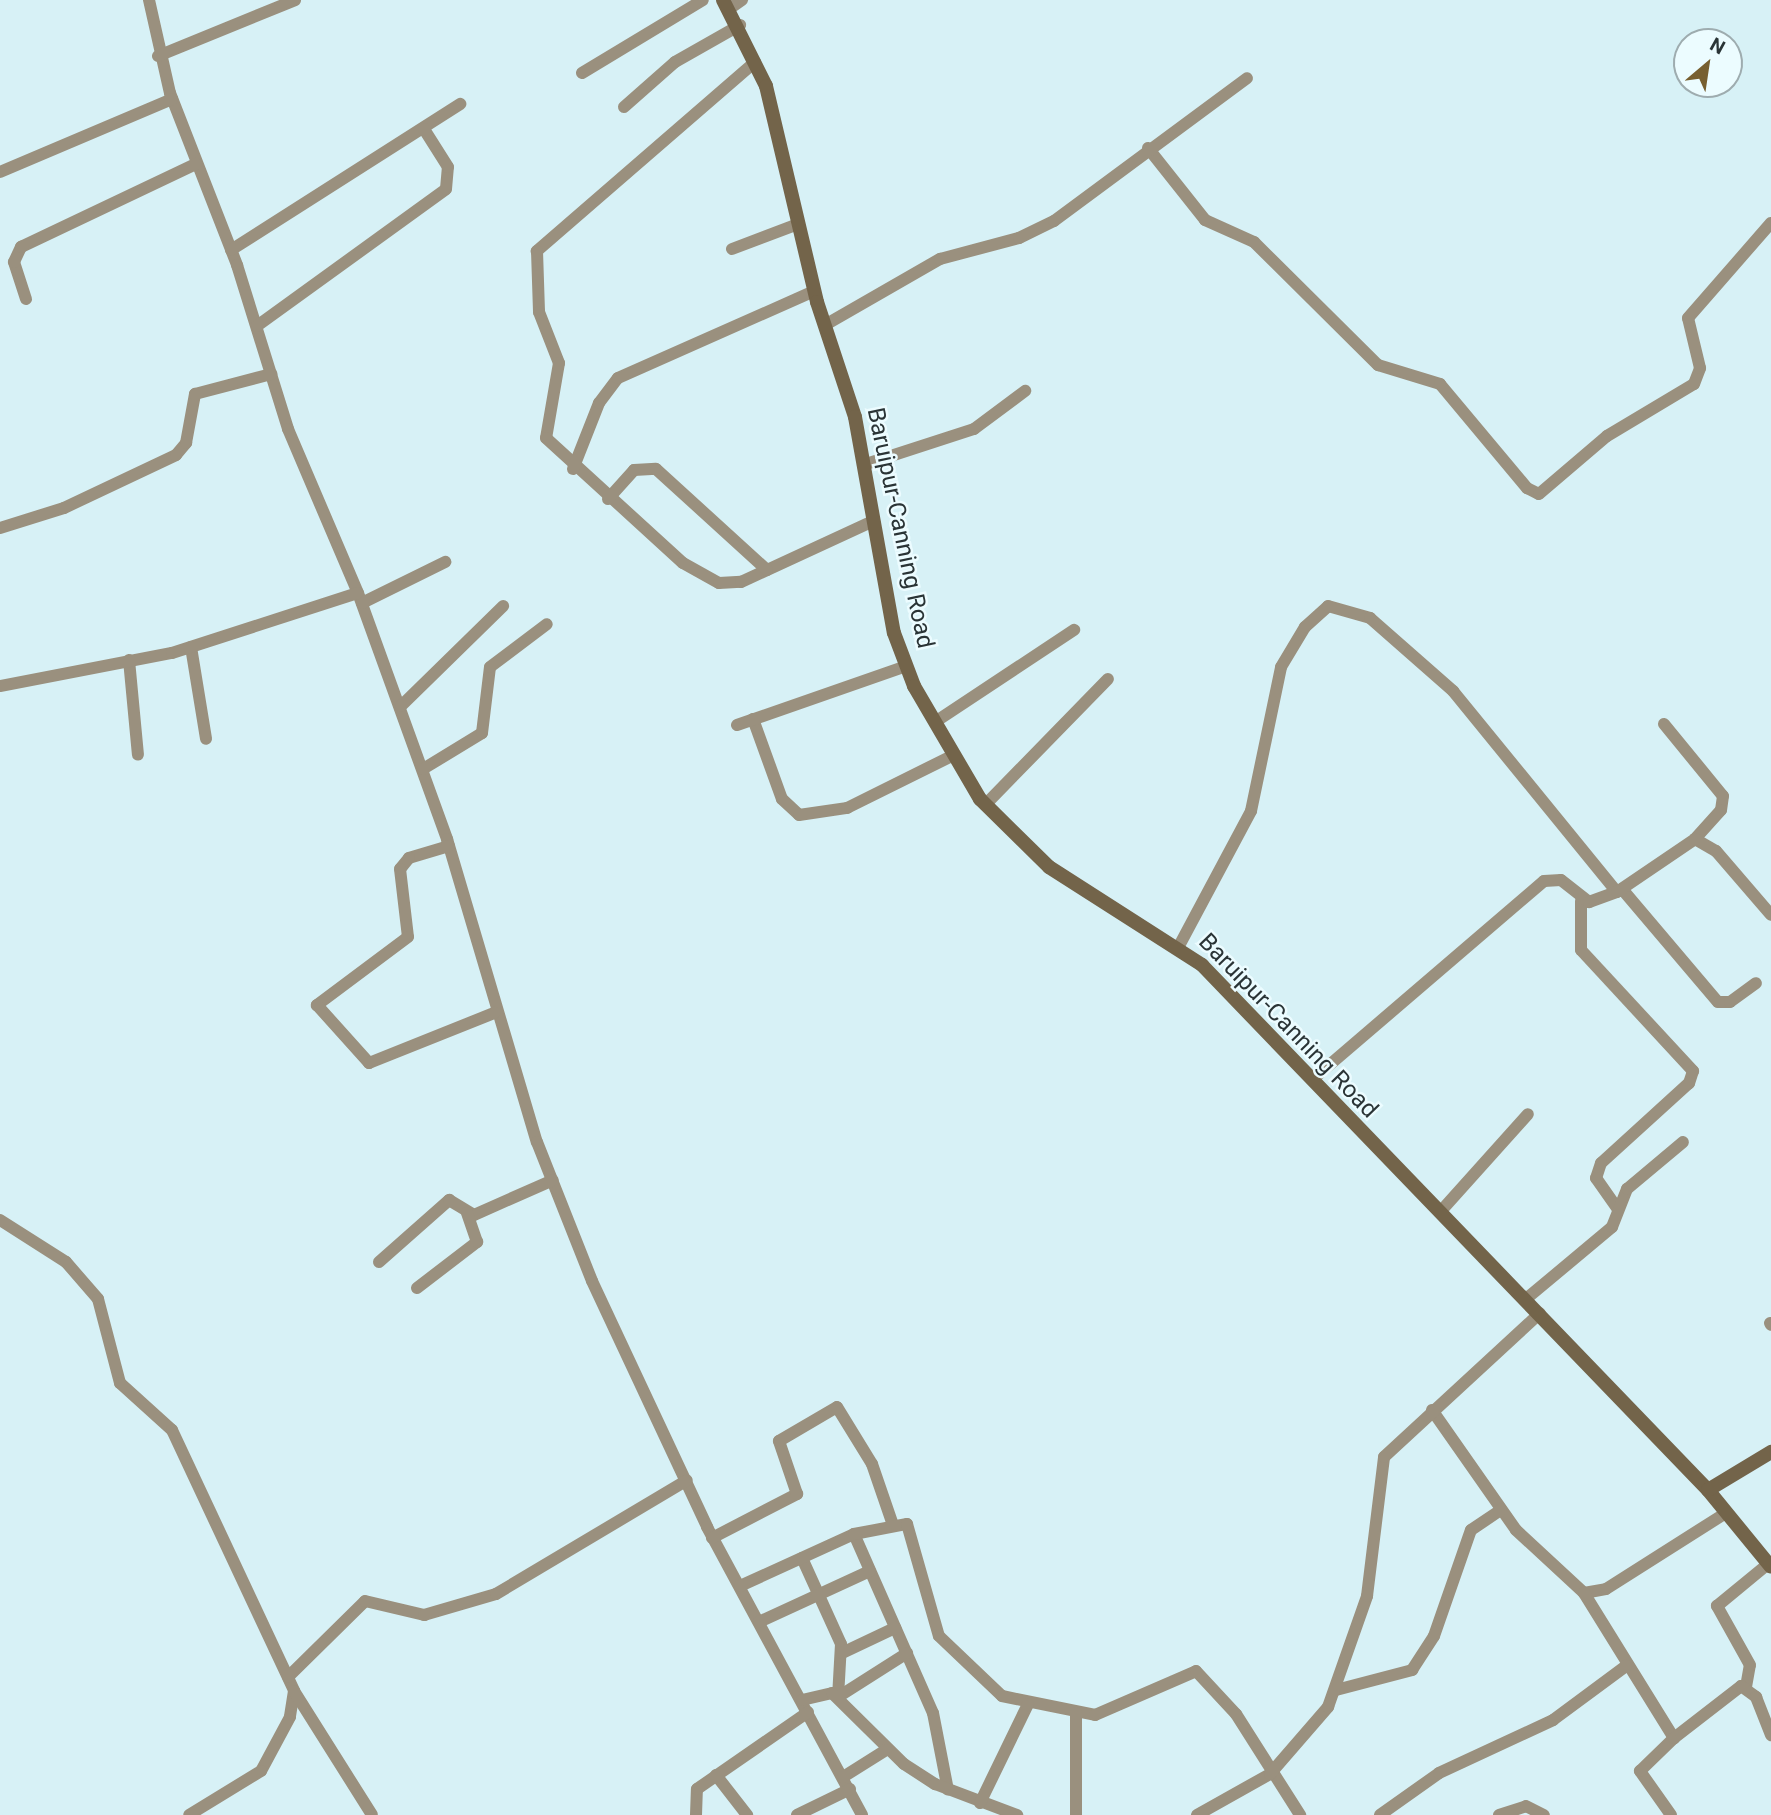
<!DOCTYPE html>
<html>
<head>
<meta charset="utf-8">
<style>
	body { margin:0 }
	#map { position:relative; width:1771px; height:1815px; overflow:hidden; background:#d7f1f6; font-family:Roboto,sans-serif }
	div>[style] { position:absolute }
	.minor>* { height:12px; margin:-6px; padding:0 6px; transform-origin:6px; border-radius:6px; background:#9a907e }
	.secondary>* { height:14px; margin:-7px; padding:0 7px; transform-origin:7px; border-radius:7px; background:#73644a }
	span { translate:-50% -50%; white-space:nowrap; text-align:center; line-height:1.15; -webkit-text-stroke:5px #ecfcff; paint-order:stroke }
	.street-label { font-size:24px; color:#2a3436 }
	.north { position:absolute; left:1673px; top:28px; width:70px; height:70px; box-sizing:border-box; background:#ecfcff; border:2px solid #9eacaf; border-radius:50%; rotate:29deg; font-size:19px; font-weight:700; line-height:28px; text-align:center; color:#2a3436 }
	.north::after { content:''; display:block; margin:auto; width:24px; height:32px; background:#775f30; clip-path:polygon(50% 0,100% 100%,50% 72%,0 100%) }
</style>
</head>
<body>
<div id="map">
	<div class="minor">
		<div style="left:149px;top:0;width:95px;rotate:77.3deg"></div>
		<div style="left:170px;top:93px;width:185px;rotate:68.7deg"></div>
		<div style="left:237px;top:265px;width:172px;rotate:72.7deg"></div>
		<div style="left:288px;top:429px;width:178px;rotate:66.9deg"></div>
		<div style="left:358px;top:593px;width:262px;rotate:70.1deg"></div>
		<div style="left:447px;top:839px;width:316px;rotate:73.5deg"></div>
		<div style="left:537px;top:1142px;width:149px;rotate:68.4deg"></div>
		<div style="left:592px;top:1281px;width:272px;rotate:64.9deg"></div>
		<div style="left:707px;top:1527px;width:327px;rotate:61.7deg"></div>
		<div style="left:729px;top:9px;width:16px;rotate:-35deg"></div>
		<div style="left:158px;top:56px;width:148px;rotate:-22.2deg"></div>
		<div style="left:755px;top:62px;width:289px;rotate:139.1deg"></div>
		<div style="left:537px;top:251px;width:61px;rotate:88.1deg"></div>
		<div style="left:539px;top:312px;width:55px;rotate:68.6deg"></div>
		<div style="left:559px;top:363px;width:76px;rotate:99.8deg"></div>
		<div style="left:546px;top:438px;width:185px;rotate:42.4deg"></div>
		<div style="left:683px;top:563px;width:41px;rotate:29.1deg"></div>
		<div style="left:719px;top:583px;width:22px;rotate:-3deg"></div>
		<div style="left:741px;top:582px;width:145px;rotate:-24.8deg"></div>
		<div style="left:582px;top:73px;width:141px;rotate:-31.1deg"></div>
		<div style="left:624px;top:107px;width:68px;rotate:-41.4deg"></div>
		<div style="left:675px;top:62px;width:75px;rotate:-29.6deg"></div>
		<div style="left:1148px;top:148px;width:92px;rotate:51.6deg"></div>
		<div style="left:1205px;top:220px;width:54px;rotate:24.2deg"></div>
		<div style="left:1254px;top:242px;width:175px;rotate:44.8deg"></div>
		<div style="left:1378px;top:365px;width:65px;rotate:17deg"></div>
		<div style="left:1440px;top:384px;width:136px;rotate:50.1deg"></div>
		<div style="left:1527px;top:488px;width:13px;rotate:27deg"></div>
		<div style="left:1539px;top:494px;width:89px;rotate:-40.5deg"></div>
		<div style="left:1607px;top:436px;width:101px;rotate:-30.9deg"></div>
		<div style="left:1694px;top:384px;width:17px;rotate:-69deg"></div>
		<div style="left:1700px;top:368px;width:51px;rotate:-103.5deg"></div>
		<div style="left:1688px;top:318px;width:126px;rotate:-48.9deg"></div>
		<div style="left:0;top:172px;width:187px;rotate:-23deg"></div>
		<div style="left:732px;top:249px;width:71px;rotate:-20.7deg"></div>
		<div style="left:231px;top:250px;width:272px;rotate:-32.5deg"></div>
		<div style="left:26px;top:299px;width:39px;rotate:-108deg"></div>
		<div style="left:14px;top:262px;width:17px;rotate:-65deg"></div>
		<div style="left:21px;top:247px;width:194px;rotate:-25.4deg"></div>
		<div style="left:825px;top:325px;width:133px;rotate:-29.9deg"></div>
		<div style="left:940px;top:259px;width:82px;rotate:-14.9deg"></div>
		<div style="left:1019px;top:238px;width:39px;rotate:-26deg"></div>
		<div style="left:1054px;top:221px;width:240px;rotate:-36.5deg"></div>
		<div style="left:257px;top:326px;width:233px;rotate:-35.9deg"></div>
		<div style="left:446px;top:189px;width:22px;rotate:-85deg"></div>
		<div style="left:448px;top:167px;width:45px;rotate:-122.3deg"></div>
		<div style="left:863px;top:465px;width:117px;rotate:-18deg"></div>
		<div style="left:974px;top:429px;width:64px;rotate:-36.7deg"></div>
		<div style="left:573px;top:469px;width:71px;rotate:-68.5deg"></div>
		<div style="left:599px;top:403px;width:31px;rotate:-53deg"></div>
		<div style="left:618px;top:378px;width:214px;rotate:-23.9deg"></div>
		<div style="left:608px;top:499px;width:39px;rotate:-48deg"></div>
		<div style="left:634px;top:470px;width:22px;rotate:-3deg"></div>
		<div style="left:656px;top:469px;width:150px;rotate:42.3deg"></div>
		<div style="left:0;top:528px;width:67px;rotate:-17.4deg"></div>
		<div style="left:64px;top:508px;width:124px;rotate:-25.3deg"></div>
		<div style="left:176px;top:455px;width:16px;rotate:-50deg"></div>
		<div style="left:186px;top:443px;width:50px;rotate:-79.6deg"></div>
		<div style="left:195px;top:394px;width:79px;rotate:-14.7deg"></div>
		<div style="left:362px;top:603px;width:93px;rotate:-26.3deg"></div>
		<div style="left:191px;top:647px;width:93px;rotate:80.7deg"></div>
		<div style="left:129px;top:660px;width:95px;rotate:84.6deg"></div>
		<div style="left:0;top:686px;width:175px;rotate:-10.9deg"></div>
		<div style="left:172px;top:653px;width:195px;rotate:-17.9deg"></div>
		<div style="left:401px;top:706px;width:143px;rotate:-44.4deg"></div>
		<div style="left:753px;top:719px;width:85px;rotate:70.1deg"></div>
		<div style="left:782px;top:799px;width:23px;rotate:43deg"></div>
		<div style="left:799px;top:815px;width:49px;rotate:-8.3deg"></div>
		<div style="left:847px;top:808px;width:119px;rotate:-26.4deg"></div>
		<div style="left:935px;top:722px;width:167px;rotate:-33.5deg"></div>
		<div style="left:1664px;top:724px;width:93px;rotate:50.7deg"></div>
		<div style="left:1723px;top:796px;width:14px;rotate:98deg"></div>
		<div style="left:1721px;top:810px;width:39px;rotate:132deg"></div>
		<div style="left:737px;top:725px;width:179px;rotate:-19.2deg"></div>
		<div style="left:423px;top:769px;width:69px;rotate:-31.4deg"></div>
		<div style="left:482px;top:733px;width:66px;rotate:-83.1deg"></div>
		<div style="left:490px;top:667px;width:71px;rotate:-37deg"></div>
		<div style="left:985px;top:805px;width:176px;rotate:-45.7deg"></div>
		<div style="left:449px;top:846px;width:42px;rotate:163.3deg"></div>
		<div style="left:409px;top:858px;width:14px;rotate:129deg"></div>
		<div style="left:400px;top:869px;width:68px;rotate:83.3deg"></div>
		<div style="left:408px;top:937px;width:114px;rotate:143.2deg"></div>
		<div style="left:317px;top:1005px;width:78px;rotate:48.1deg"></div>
		<div style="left:369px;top:1063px;width:135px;rotate:-21.8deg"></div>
		<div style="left:1622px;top:889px;width:148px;rotate:49.7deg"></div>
		<div style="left:1718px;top:1002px;width:12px"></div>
		<div style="left:1730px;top:1002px;width:32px;rotate:-36deg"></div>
		<div style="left:1581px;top:901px;width:49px;rotate:90deg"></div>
		<div style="left:1581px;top:950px;width:165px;rotate:47.2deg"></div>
		<div style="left:1693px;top:1071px;width:13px;rotate:108deg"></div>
		<div style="left:1689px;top:1083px;width:119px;rotate:137.7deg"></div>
		<div style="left:1601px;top:1163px;width:16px;rotate:108deg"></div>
		<div style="left:1596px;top:1178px;width:38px;rotate:55deg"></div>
		<div style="left:1179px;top:946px;width:153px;rotate:-61.9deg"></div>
		<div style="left:1251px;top:811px;width:147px;rotate:-78.2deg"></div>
		<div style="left:1281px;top:667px;width:47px;rotate:-59deg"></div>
		<div style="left:1305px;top:627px;width:31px;rotate:-42deg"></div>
		<div style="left:1328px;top:606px;width:44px;rotate:15.9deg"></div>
		<div style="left:1370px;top:618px;width:111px;rotate:41.3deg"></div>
		<div style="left:1453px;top:691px;width:259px;rotate:50.8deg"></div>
		<div style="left:1313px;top:1079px;width:304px;rotate:-40.6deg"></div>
		<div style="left:1544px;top:881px;width:17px;rotate:-3deg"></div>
		<div style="left:1561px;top:880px;width:36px;rotate:38deg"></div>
		<div style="left:1589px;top:902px;width:30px;rotate:-20deg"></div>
		<div style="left:1617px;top:892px;width:94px;rotate:-34.2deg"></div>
		<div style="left:1695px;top:839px;width:24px;rotate:30deg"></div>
		<div style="left:1716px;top:851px;width:84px;rotate:49.3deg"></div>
		<div style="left:1441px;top:1211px;width:130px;rotate:-48.1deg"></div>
		<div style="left:0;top:1220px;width:78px;rotate:32.5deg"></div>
		<div style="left:66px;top:1262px;width:49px;rotate:49.1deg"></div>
		<div style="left:98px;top:1299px;width:87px;rotate:75.3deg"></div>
		<div style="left:120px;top:1383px;width:70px;rotate:42.1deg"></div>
		<div style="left:172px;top:1430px;width:288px;rotate:64.9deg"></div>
		<div style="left:294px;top:1691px;width:26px;rotate:99deg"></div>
		<div style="left:290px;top:1717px;width:61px;rotate:118.2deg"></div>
		<div style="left:261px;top:1771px;width:84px;rotate:148.6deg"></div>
		<div style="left:379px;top:1262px;width:94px;rotate:-41.5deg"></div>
		<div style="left:449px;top:1200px;width:29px;rotate:31deg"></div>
		<div style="left:474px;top:1215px;width:86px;rotate:-23.9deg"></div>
		<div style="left:417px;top:1288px;width:76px;rotate:-37.5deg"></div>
		<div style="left:477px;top:1242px;width:31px;rotate:-109deg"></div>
		<div style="left:1526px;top:1299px;width:112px;rotate:-39.9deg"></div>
		<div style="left:1612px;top:1227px;width:41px;rotate:-68.5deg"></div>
		<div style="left:1627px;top:1189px;width:73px;rotate:-40deg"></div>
		<div style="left:1770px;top:1323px;width:2px;rotate:63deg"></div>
		<div style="left:1432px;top:1410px;width:146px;rotate:55deg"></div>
		<div style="left:1516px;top:1530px;width:93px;rotate:42.8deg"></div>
		<div style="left:1584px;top:1593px;width:22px;rotate:-10deg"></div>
		<div style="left:1606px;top:1589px;width:140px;rotate:-32.4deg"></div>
		<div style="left:854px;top:1534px;width:196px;rotate:66.2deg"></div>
		<div style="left:933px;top:1713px;width:78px;rotate:79deg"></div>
		<div style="left:712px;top:1538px;width:96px;rotate:-27.4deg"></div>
		<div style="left:797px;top:1494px;width:56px;rotate:-108.8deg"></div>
		<div style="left:779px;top:1441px;width:67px;rotate:-30.4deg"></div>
		<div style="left:837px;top:1407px;width:67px;rotate:58.4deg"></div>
		<div style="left:872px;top:1464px;width:61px;rotate:71deg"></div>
		<div style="left:802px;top:1558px;width:94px;rotate:65.6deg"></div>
		<div style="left:841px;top:1644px;width:53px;rotate:93.2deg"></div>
		<div style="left:740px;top:1586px;width:125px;rotate:-24.5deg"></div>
		<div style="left:854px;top:1534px;width:54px;rotate:-10.7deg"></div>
		<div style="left:907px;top:1524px;width:116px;rotate:74.1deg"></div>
		<div style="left:939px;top:1636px;width:87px;rotate:43.6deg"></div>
		<div style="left:1002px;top:1696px;width:95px;rotate:11.5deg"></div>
		<div style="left:1095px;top:1715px;width:110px;rotate:-23.5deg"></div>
		<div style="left:1196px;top:1671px;width:59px;rotate:47.1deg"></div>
		<div style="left:1236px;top:1714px;width:120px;rotate:57.6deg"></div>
		<div style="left:1584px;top:1593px;width:171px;rotate:58.2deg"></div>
		<div style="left:759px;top:1622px;width:122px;rotate:-24.7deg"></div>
		<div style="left:842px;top:1653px;width:59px;rotate:-25.3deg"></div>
		<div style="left:288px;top:1677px;width:108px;rotate:-44.6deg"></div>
		<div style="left:365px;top:1601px;width:61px;rotate:13.3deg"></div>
		<div style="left:424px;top:1615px;width:75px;rotate:-16.3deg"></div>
		<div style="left:496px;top:1594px;width:222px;rotate:-30.8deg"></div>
		<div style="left:1746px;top:1687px;width:22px;rotate:-80deg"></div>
		<div style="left:1750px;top:1665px;width:68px;rotate:-119.2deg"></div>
		<div style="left:1717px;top:1606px;width:66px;rotate:-39.5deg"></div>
		<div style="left:1336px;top:1690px;width:79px;rotate:-14.7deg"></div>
		<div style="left:1412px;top:1670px;width:40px;rotate:-57.1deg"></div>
		<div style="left:1434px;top:1636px;width:112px;rotate:-70.8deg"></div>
		<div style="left:1471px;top:1530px;width:36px;rotate:-34deg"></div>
		<div style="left:294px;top:1691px;width:146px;rotate:57.8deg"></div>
		<div style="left:838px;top:1697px;width:82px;rotate:-32.5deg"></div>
		<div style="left:802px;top:1700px;width:31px;rotate:-13deg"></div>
		<div style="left:832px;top:1693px;width:101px;rotate:44.6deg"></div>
		<div style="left:904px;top:1764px;width:37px;rotate:33deg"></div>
		<div style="left:935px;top:1784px;width:88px;rotate:20.7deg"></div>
		<div style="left:1076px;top:1713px;width:102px;rotate:90deg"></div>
		<div style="left:716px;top:1775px;width:51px;rotate:52.2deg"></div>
		<div style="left:843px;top:1777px;width:51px;rotate:-32.1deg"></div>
		<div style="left:980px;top:1803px;width:110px;rotate:-64.1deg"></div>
		<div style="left:696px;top:1815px;width:26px;rotate:-88deg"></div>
		<div style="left:697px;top:1789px;width:135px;rotate:-34.7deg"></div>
		<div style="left:797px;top:1815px;width:59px;rotate:-26.1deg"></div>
		<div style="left:1197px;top:1815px;width:84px;rotate:-29.3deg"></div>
		<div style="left:1270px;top:1774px;width:89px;rotate:-49.1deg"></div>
		<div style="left:1328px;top:1707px;width:118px;rotate:-70.6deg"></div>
		<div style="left:1367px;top:1596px;width:140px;rotate:-83deg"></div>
		<div style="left:1384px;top:1457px;width:212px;rotate:-42.7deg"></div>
		<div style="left:1380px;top:1815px;width:72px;rotate:-35.4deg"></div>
		<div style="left:1439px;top:1773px;width:126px;rotate:-24.9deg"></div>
		<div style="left:1553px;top:1720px;width:91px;rotate:-36.5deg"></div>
		<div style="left:1499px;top:1815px;width:28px;rotate:-18deg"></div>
		<div style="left:1526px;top:1806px;width:20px;rotate:27deg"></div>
		<div style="left:1671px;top:1815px;width:54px;rotate:-125.2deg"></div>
		<div style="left:1640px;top:1771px;width:47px;rotate:-44.1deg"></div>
		<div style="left:1674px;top:1738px;width:85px;rotate:-37.8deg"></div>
		<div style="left:1741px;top:1686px;width:19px;rotate:36deg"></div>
		<div style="left:1756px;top:1697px;width:41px;rotate:68.5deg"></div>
	</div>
	<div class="secondary">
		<div style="left:723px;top:0;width:96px;rotate:63.4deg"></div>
		<div style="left:766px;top:86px;width:222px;rotate:76.7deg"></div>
		<div style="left:817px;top:302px;width:121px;rotate:71.7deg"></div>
		<div style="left:855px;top:417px;width:219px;rotate:79.8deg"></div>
		<div style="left:894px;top:633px;width:57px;rotate:69.3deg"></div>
		<div style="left:914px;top:686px;width:131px;rotate:59.7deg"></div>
		<div style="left:980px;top:799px;width:97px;rotate:44.6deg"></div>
		<div style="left:1049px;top:867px;width:182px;rotate:32.6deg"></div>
		<div style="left:1202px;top:965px;width:729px;rotate:46.06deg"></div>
		<div style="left:1708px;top:1490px;width:99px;rotate:50.7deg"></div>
		<div style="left:1708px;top:1490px;width:74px;rotate:-31.1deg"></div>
	</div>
	<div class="street-label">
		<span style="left:900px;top:528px;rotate:78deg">Baruipur-Canning Road</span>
		<span style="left:1288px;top:1026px;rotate:46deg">Baruipur-Canning Road</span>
	</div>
	<div class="north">N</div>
</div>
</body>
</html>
